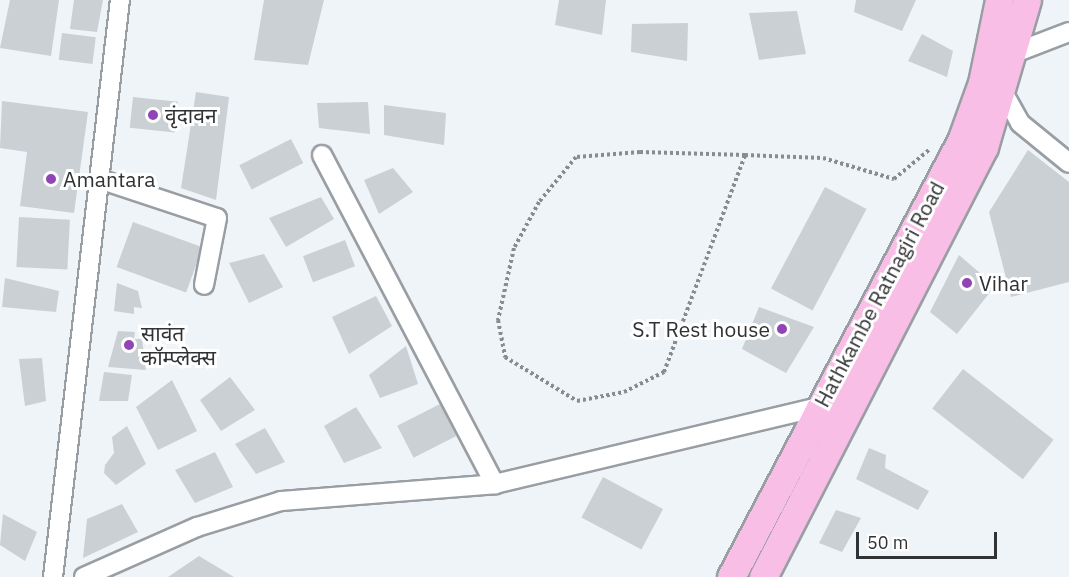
<!DOCTYPE html>
<html>
<head>
<meta charset="utf-8">
<style>
	body { margin:0 }
	#map { position:relative; width:1069px; height:577px; overflow:hidden; background:#eff4f9; font-family:"IBM Plex Sans","Noto Sans Devanagari",sans-serif }
	div>[style] { position:absolute }
	.building>* { inset:0; background:#cad0d4; transform-origin:0 0 }
	.path>* { height:4px; margin-top:-2px; transform-origin:0; background:repeating-linear-gradient(90deg,#888b8f 0 3px,transparent 0 6px) }
	.roads { filter:drop-shadow(2px 0 #999ea3) drop-shadow(-2px 0 #999ea3) drop-shadow(0 2px #999ea3) drop-shadow(0 -2px #999ea3) }
	.minor>* { height:18px; margin:-9px; padding:0 9px; transform-origin:9px; border-radius:9px; background:#fff }
	.primary>* { height:27px; margin:-13.5px; padding:0 13.5px; transform-origin:13.5px; border-radius:13.5px; background:#f8bee6 }
	.dots>* { width:16px; height:16px; translate:-50% -50%; box-sizing:border-box; border:3px solid #fff; border-radius:50% }
	span { translate:-50% -50%; white-space:nowrap; text-align:center; line-height:1.15; -webkit-text-stroke:6px #fff; paint-order:stroke }
	.poi-label { font-size:21px; color:#303234 }
	.left { translate:0 -50%; text-align:left }
	.right { translate:-100% -50%; text-align:right }
	.street-label { font-size:21px; color:#303234 }
	.scale { position:absolute; left:856px; top:532px; width:141px; height:27px; box-sizing:border-box; border:3px solid #303234; border-top:0; padding-left:8px; font-size:18px; line-height:21px; white-space:nowrap; color:#303234; -webkit-text-stroke:4px #fff; paint-order:stroke }
</style>
</head>
<body>
<div id="map">
	<div class="building">
		<div style="clip-path:polygon(10px 0,59px 0,51px 56px,0 48px)"></div>
		<div style="clip-path:polygon(74px 0,103px 0,97px 32px,70px 29px)"></div>
		<div style="clip-path:polygon(264px 0,324px 0,308px 65px,254px 60px)"></div>
		<div style="clip-path:polygon(559px 0,606px 0,602px 35px,555px 25px)"></div>
		<div style="clip-path:polygon(856px 0,916px 0,902px 31px,854px 12px)"></div>
		<div style="clip-path:polygon(797px 11px,806px 54px,759px 60px,749px 13px)"></div>
		<div style="clip-path:polygon(688px 23px,687px 61px,631px 52px,632px 24px)"></div>
		<div style="left:62px;top:33px;width:34px;height:27px;rotate:7deg"></div>
		<div style="clip-path:polygon(922px 34px,953px 51px,947px 77px,908px 61px)"></div>
		<div style="clip-path:polygon(196px 92px,229px 97px,216px 200px,181px 188px)"></div>
		<div style="left:133px;top:97px;width:45px;height:31px;rotate:6deg"></div>
		<div style="clip-path:polygon(2px 101px,88px 112px,74px 213px,20px 206px,27px 152px,0 148px)"></div>
		<div style="clip-path:polygon(368px 102px,370px 134px,319px 128px,317px 103px)"></div>
		<div style="clip-path:polygon(384px 105px,446px 113px,444px 145px,384px 135px)"></div>
		<div style="left:291px;top:139px;width:27px;height:58px;rotate:63deg"></div>
		<div style="clip-path:polygon(1028px 150px,1069px 182px,1069px 282px,1011px 297px,989px 212px)"></div>
		<div style="clip-path:polygon(393px 168px,413px 192px,379px 214px,364px 180px)"></div>
		<div style="left:825px;top:187px;width:47px;height:115px;rotate:28deg"></div>
		<div style="clip-path:polygon(321px 197px,334px 219px,286px 247px,269px 218px)"></div>
		<div style="left:19px;top:217px;width:51px;height:50px;rotate:3deg"></div>
		<div style="left:133px;top:222px;width:74px;height:48px;rotate:20deg"></div>
		<div style="left:345px;top:240px;width:28px;height:45px;rotate:69deg"></div>
		<div style="clip-path:polygon(264px 254px,283px 287px,249px 303px,229px 263px)"></div>
		<div style="clip-path:polygon(959px 255px,995px 286px,957px 334px,930px 312px)"></div>
		<div style="clip-path:polygon(5px 278px,59px 291px,56px 312px,2px 307px)"></div>
		<div style="clip-path:polygon(117px 283px,138px 291px,142px 308px,134px 307px,134px 314px,114px 311px)"></div>
		<div style="clip-path:polygon(376px 296px,392px 326px,349px 354px,332px 317px)"></div>
		<div style="clip-path:polygon(759px 307px,814px 327px,786px 373px,742px 349px)"></div>
		<div style="clip-path:polygon(118px 331px,135px 332px,134px 339px,142px 339px,146px 370px,108px 367px)"></div>
		<div style="clip-path:polygon(406px 346px,418px 384px,380px 398px,369px 375px)"></div>
		<div style="clip-path:polygon(42px 358px,46px 401px,25px 406px,19px 359px)"></div>
		<div style="left:963px;top:369px;width:115px;height:50px;rotate:38deg"></div>
		<div style="clip-path:polygon(104px 372px,132px 375px,128px 401px,99px 401px)"></div>
		<div style="clip-path:polygon(230px 377px,255px 410px,221px 431px,200px 400px)"></div>
		<div style="clip-path:polygon(172px 380px,197px 431px,158px 450px,136px 407px)"></div>
		<div style="left:440px;top:404px;width:36px;height:48px;rotate:63deg"></div>
		<div style="clip-path:polygon(356px 407px,382px 448px,344px 463px,324px 426px)"></div>
		<div style="clip-path:polygon(127px 426px,146px 464px,116px 485px,104px 473px,105px 465px,114px 453px,112px 437px)"></div>
		<div style="clip-path:polygon(265px 428px,285px 462px,256px 474px,235px 444px)"></div>
		<div style="clip-path:polygon(869px 448px,886px 455px,885px 468px,929px 491px,918px 510px,856px 479px)"></div>
		<div style="clip-path:polygon(215px 452px,233px 487px,195px 503px,175px 470px)"></div>
		<div style="left:603px;top:477px;width:68px;height:46px;rotate:28deg"></div>
		<div style="clip-path:polygon(122px 504px,138px 532px,83px 558px,87px 519px)"></div>
		<div style="clip-path:polygon(836px 510px,861px 518px,842px 552px,819px 543px)"></div>
		<div style="clip-path:polygon(3px 514px,37px 532px,25px 561px,0 545px)"></div>
		<div style="clip-path:polygon(199px 556px,234px 577px,168px 577px)"></div>
	</div>
	<div class="path">
		<div style="left:745px;top:155px;width:105px;rotate:-178.4deg"></div>
		<div style="left:640px;top:152px;width:64px;rotate:175.5deg"></div>
		<div style="left:576px;top:157px;width:58px;rotate:129.4deg"></div>
		<div style="left:539px;top:202px;width:52px;rotate:118.5deg"></div>
		<div style="left:514px;top:248px;width:74px;rotate:102.5deg"></div>
		<div style="left:498px;top:320px;width:38px;rotate:79deg"></div>
		<div style="left:505px;top:357px;width:84px;rotate:31.4deg"></div>
		<div style="left:577px;top:401px;width:48px;rotate:-10.8deg"></div>
		<div style="left:624px;top:392px;width:45px;rotate:-26.6deg"></div>
		<div style="left:664px;top:372px;width:232px;rotate:-69.5deg"></div>
		<div style="left:745px;top:155px;width:78px;rotate:2.2deg"></div>
		<div style="left:823px;top:158px;width:74px;rotate:16.5deg"></div>
		<div style="left:894px;top:179px;width:47px;rotate:-39.8deg"></div>
	</div>
	<div class="roads">
		<div class="minor">
			<div style="left:1004px;top:57px;width:70px;rotate:-21deg"></div>
			<div style="left:995px;top:88px;width:9px;rotate:27deg"></div>
			<div style="left:1003px;top:92px;width:35px;rotate:61deg"></div>
			<div style="left:1020px;top:123px;width:63px;rotate:39.2deg"></div>
			<div style="left:322px;top:155px;width:372px;rotate:62.3deg"></div>
			<div style="left:99px;top:179px;width:124px;rotate:18.3deg"></div>
			<div style="left:217px;top:218px;width:68px;rotate:101deg"></div>
			<div style="left:53px;top:577px;width:581px;rotate:-83.38deg"></div>
			<div style="left:84px;top:577px;width:124px;rotate:-23.9deg"></div>
			<div style="left:197px;top:527px;width:88px;rotate:-17.2deg"></div>
			<div style="left:281px;top:501px;width:215px;rotate:-4.5deg"></div>
			<div style="left:495px;top:484px;width:341px;rotate:-13.4deg"></div>
		</div>
		<div class="primary">
			<div style="left:731px;top:577px;width:493px;rotate:-62.2deg"></div>
			<div style="left:961px;top:141px;width:62px;rotate:-70.1deg"></div>
			<div style="left:982px;top:83px;width:85px;rotate:-78.4deg"></div>
			<div style="left:763px;top:577px;width:483px;rotate:-62.8deg"></div>
			<div style="left:984px;top:147px;width:153px;rotate:-73.7deg"></div>
		</div>
	</div>
	<div class="dots">
		<div style="left:153px;top:115px;background:#9044b5"></div>
		<div style="left:51px;top:179px;background:#9044b5"></div>
		<div style="left:967px;top:283px;background:#9044b5"></div>
		<div style="left:782px;top:329px;background:#9044b5"></div>
		<div style="left:129px;top:345px;background:#9044b5"></div>
	</div>
	<div class="poi-label">
		<span class="left" style="left:165px;top:115px">वृंदावन</span>
		<span class="left" style="left:63px;top:179px">Amantara</span>
		<span class="left" style="left:979px;top:283px">Vihar</span>
		<span class="right" style="left:770px;top:329px">S.T Rest house</span>
		<span class="left" style="left:141px;top:345px">सावंत<br>कॉम्प्लेक्स</span>
	</div>
	<div class="street-label">
		<span style="left:879px;top:294px;rotate:-62deg">Hathkambe Ratnagiri Road</span>
	</div>
	<div class="scale">50 m</div>
</div>
</body>
</html>
